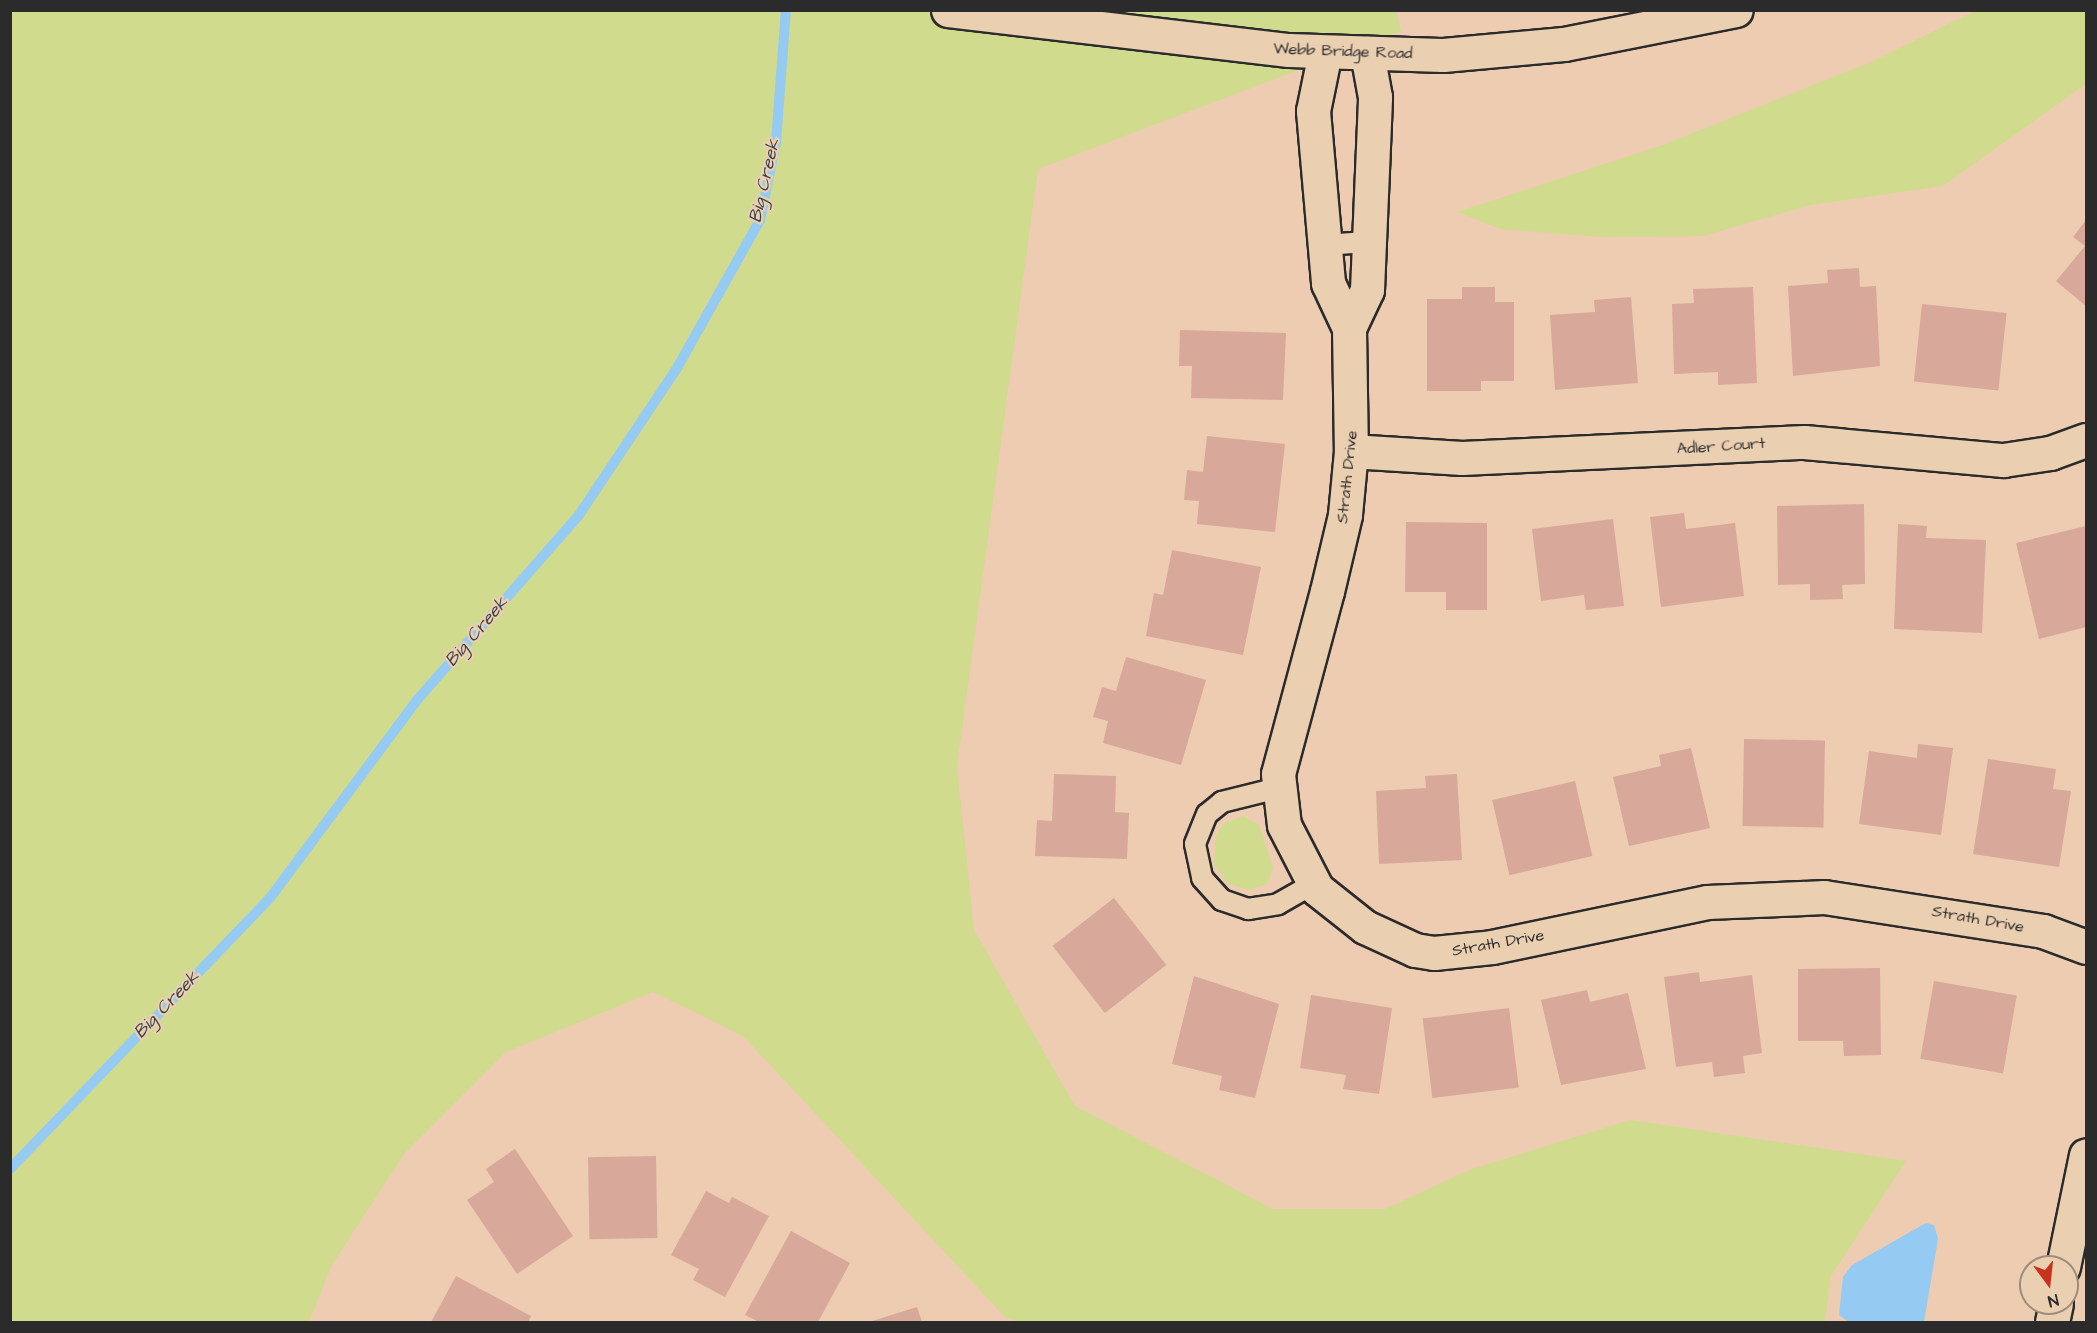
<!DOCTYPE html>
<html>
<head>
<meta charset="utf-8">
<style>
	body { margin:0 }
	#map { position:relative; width:2097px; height:1333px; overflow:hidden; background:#edccb1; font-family:"Architects Daughter",sans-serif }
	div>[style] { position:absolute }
	.green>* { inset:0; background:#d0db8e }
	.water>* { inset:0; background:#95caf3 }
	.stream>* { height:10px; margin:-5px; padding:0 5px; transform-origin:5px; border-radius:5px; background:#95caf3 }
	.building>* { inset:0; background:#d8a89a; transform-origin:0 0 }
	.roads { filter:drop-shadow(2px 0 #2b2b2b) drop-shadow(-2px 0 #2b2b2b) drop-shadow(0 2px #2b2b2b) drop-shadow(0 -2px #2b2b2b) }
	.service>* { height:20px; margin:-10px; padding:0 10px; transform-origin:10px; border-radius:10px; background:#eacfb1 }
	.minor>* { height:33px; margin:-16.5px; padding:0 16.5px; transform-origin:16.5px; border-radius:16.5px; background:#eacfb1 }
	.tertiary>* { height:33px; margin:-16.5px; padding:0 16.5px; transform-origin:16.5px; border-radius:16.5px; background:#eacfb1 }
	span { translate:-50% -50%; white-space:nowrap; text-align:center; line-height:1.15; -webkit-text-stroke:4.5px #eacfb1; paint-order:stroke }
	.street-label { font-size:16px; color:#2b2b2b }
	.water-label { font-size:18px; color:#3b4349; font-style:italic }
	.frame { position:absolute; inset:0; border:12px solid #2b2b2b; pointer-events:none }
	.north { position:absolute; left:2019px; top:1255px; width:60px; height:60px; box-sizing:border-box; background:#eacfb1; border:2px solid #9e8d7b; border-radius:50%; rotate:165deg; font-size:16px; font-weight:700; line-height:24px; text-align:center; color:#2b2b2b }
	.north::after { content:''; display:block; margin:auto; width:21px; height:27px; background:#c8321e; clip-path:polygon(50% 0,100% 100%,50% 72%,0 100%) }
</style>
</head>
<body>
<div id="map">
	<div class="green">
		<div style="clip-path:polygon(10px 11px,1396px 11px,1401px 31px,1038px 169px,957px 766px,974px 930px,1075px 1106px,1273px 1209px,1385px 1209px,1469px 1170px,1630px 1120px,1906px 1161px,1831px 1276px,1825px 1322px,1020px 1322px,1006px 1318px,743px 1036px,653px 992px,506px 1052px,404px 1154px,332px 1265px,309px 1322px,11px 1322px)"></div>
		<div style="clip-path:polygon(1975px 11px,2086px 11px,2086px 84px,1943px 186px,1810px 205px,1703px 236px,1601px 237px,1500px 229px,1457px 212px,1663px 145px,1871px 62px)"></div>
		<div style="clip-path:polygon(1243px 816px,1259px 825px,1273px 868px,1267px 884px,1248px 890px,1227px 883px,1214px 864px,1216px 836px,1224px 823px)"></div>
	</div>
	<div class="water">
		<div style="clip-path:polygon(1926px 1223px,1934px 1225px,1938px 1239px,1924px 1322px,1849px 1322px,1839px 1315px,1843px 1277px,1852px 1265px)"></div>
	</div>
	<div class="stream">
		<div style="left:10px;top:1169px;width:376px;rotate:-46.2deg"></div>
		<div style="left:270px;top:898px;width:248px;rotate:-53.4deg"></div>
		<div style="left:418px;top:699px;width:244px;rotate:-48.8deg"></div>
		<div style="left:579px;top:515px;width:177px;rotate:-56.3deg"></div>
		<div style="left:677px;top:368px;width:170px;rotate:-60.7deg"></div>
		<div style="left:760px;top:220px;width:80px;rotate:-78.4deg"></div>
		<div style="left:776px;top:142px;width:132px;rotate:-85.7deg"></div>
	</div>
	<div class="building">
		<div style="clip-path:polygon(2086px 220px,2086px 306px,2056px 281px,2085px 246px,2073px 237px)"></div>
		<div style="clip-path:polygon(1859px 268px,1860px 287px,1876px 286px,1880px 366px,1793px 376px,1788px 286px,1828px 283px,1827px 270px)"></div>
		<div style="clip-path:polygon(1462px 287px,1495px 287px,1495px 302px,1514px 302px,1514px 381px,1481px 381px,1481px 391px,1427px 391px,1427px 299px,1462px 299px)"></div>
		<div style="clip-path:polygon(1753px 287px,1757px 383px,1718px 385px,1718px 372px,1674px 374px,1672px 304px,1694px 303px,1693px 289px)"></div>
		<div style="clip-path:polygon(1631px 297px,1638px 383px,1555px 390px,1550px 315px,1595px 312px,1594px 300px)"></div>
		<div style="left:1922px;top:304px;width:85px;height:78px;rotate:6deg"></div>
		<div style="clip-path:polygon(1180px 330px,1286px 333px,1283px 400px,1191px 398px,1192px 366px,1179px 366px)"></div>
		<div style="clip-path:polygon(1207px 436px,1285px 444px,1275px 532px,1197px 524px,1199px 501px,1184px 500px,1187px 470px,1203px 472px)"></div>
		<div style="clip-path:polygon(1864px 504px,1865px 584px,1842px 585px,1843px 599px,1810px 600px,1810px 584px,1778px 585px,1777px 506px)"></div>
		<div style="clip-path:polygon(1684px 513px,1686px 529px,1735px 523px,1744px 596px,1661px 607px,1650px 517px)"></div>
		<div style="clip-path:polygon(1613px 519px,1624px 606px,1586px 610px,1584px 595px,1541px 601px,1532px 529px)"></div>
		<div style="clip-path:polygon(1406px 522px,1487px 523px,1487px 610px,1446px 610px,1446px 592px,1405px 592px)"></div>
		<div style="clip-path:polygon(1898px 524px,1927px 526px,1926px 538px,1986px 540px,1982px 633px,1894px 629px)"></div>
		<div style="clip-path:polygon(2086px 526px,2086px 627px,2039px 639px,2016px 543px)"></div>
		<div style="clip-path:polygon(1172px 550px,1261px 567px,1243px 655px,1146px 636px,1154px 593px,1163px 595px)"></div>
		<div style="clip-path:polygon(1126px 657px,1206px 680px,1181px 765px,1103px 743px,1108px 721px,1093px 717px,1102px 687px,1116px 691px)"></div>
		<div style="left:1744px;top:739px;width:81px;height:87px;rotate:1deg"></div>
		<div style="clip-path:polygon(1918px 744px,1953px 748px,1941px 835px,1859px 824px,1869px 751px,1917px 758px)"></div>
		<div style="clip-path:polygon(1691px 748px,1710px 828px,1629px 846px,1613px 777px,1661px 766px,1659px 755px)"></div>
		<div style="clip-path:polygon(1988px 759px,2056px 769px,2053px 789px,2071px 791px,2059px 867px,1973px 854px)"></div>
		<div style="clip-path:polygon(1054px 774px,1116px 776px,1115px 812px,1129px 813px,1127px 859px,1035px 856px,1037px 820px,1052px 821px)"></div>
		<div style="clip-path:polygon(1457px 774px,1462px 860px,1379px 864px,1376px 791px,1426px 788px,1425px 776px)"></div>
		<div style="left:1575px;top:781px;width:77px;height:85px;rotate:77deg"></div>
		<div style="left:1114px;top:898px;width:85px;height:78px;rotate:52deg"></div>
		<div style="clip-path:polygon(1880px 968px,1881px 1055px,1844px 1056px,1843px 1041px,1798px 1041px,1798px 969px)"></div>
		<div style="clip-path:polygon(1699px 972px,1700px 982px,1752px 975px,1762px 1053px,1743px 1056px,1745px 1073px,1714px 1077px,1712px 1062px,1676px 1067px,1664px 977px)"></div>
		<div style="clip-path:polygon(1194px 976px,1279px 1004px,1255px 1098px,1219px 1090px,1222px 1076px,1172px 1064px)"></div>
		<div style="left:1934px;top:981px;width:84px;height:79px;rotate:10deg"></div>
		<div style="clip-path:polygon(1587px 990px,1590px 1002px,1628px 993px,1646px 1069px,1561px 1085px,1541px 1000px)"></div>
		<div style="clip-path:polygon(1311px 995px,1392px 1008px,1379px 1094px,1343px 1089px,1346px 1075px,1300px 1068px)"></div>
		<div style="left:1509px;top:1008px;width:80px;height:87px;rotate:83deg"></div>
		<div style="clip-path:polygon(515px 1149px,573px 1236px,517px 1274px,467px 1200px,494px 1182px,486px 1169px)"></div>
		<div style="left:656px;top:1156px;width:82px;height:68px;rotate:89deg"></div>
		<div style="clip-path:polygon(706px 1191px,729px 1203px,732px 1197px,769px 1216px,725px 1297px,693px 1280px,699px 1269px,671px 1255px)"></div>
		<div style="clip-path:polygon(791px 1231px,850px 1263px,818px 1322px,759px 1322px,745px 1315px)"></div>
		<div style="clip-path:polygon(456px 1276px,531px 1316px,528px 1322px,431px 1322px)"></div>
		<div style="clip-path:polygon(917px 1307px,922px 1322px,869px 1322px)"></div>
	</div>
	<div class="roads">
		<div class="service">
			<div style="left:1325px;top:245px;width:41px;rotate:-4.2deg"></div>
			<div style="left:1278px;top:788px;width:58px;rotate:166deg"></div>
			<div style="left:1222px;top:802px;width:19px;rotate:141deg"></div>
			<div style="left:1207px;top:814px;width:32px;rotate:112deg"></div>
			<div style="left:1195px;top:844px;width:35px;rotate:78deg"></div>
			<div style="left:1202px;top:878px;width:30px;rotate:48deg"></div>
			<div style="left:1222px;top:900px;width:28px;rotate:19deg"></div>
			<div style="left:1248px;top:909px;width:30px;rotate:-9deg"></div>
			<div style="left:1278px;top:904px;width:40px;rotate:-29.7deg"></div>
		</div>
		<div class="minor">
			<div style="left:1325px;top:52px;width:60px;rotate:101.5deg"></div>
			<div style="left:1313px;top:111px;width:173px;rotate:85deg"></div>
			<div style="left:1328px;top:283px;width:50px;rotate:65deg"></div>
			<div style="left:1349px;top:328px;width:123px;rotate:89.1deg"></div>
			<div style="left:1351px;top:451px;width:64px;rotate:95.4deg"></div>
			<div style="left:1345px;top:515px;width:78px;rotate:103.3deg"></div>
			<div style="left:1327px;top:591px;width:189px;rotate:105deg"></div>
			<div style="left:1278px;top:774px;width:51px;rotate:83.3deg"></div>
			<div style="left:1284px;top:825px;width:72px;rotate:62.7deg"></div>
			<div style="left:1317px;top:889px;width:61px;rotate:38.4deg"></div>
			<div style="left:1365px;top:927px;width:55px;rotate:24.7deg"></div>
			<div style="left:1415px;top:950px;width:19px;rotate:9deg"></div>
			<div style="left:1434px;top:953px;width:58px;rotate:-5.9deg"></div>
			<div style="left:1492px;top:947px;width:220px;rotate:-11.8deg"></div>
			<div style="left:1707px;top:902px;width:117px;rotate:-2.4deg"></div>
			<div style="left:1824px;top:897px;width:222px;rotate:8.8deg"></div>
			<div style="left:2043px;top:931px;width:46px;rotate:20.4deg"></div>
			<div style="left:1349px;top:328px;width:42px;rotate:-64.7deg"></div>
			<div style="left:1367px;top:290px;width:193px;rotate:-87.6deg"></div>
			<div style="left:1375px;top:97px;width:45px;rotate:-100.3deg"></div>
			<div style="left:1351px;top:451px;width:111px;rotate:3.6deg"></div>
			<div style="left:1462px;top:458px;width:342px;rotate:-2.7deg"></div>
			<div style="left:1804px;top:442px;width:200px;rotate:5.2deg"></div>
			<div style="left:2003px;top:460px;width:48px;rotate:-8.5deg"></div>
			<div style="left:2050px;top:453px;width:38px;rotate:-20deg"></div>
			<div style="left:2063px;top:1267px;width:114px;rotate:-78.4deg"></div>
			<div style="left:2052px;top:1322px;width:19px;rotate:-78deg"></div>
		</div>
		<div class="tertiary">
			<div style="left:948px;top:10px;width:343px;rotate:6.7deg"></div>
			<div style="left:1289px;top:50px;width:154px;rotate:1.9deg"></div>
			<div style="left:1443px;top:55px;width:121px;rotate:-5.2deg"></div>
			<div style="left:1564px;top:44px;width:175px;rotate:-11.2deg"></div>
		</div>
	</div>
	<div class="street-label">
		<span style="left:1343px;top:51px;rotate:2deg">Webb Bridge Road</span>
		<span style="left:1721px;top:446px;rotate:-4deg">Adler Court</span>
		<span style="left:1347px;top:477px;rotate:-84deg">Strath Drive</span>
		<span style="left:1978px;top:919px;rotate:10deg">Strath Drive</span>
		<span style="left:1498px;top:943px;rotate:-10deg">Strath Drive</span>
	</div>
	<div class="water-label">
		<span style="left:765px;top:181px;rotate:-77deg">Big Creek</span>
		<span style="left:477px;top:632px;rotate:-49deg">Big Creek</span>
		<span style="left:167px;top:1005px;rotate:-46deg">Big Creek</span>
	</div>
	<div class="frame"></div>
	<div class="north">N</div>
</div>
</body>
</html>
